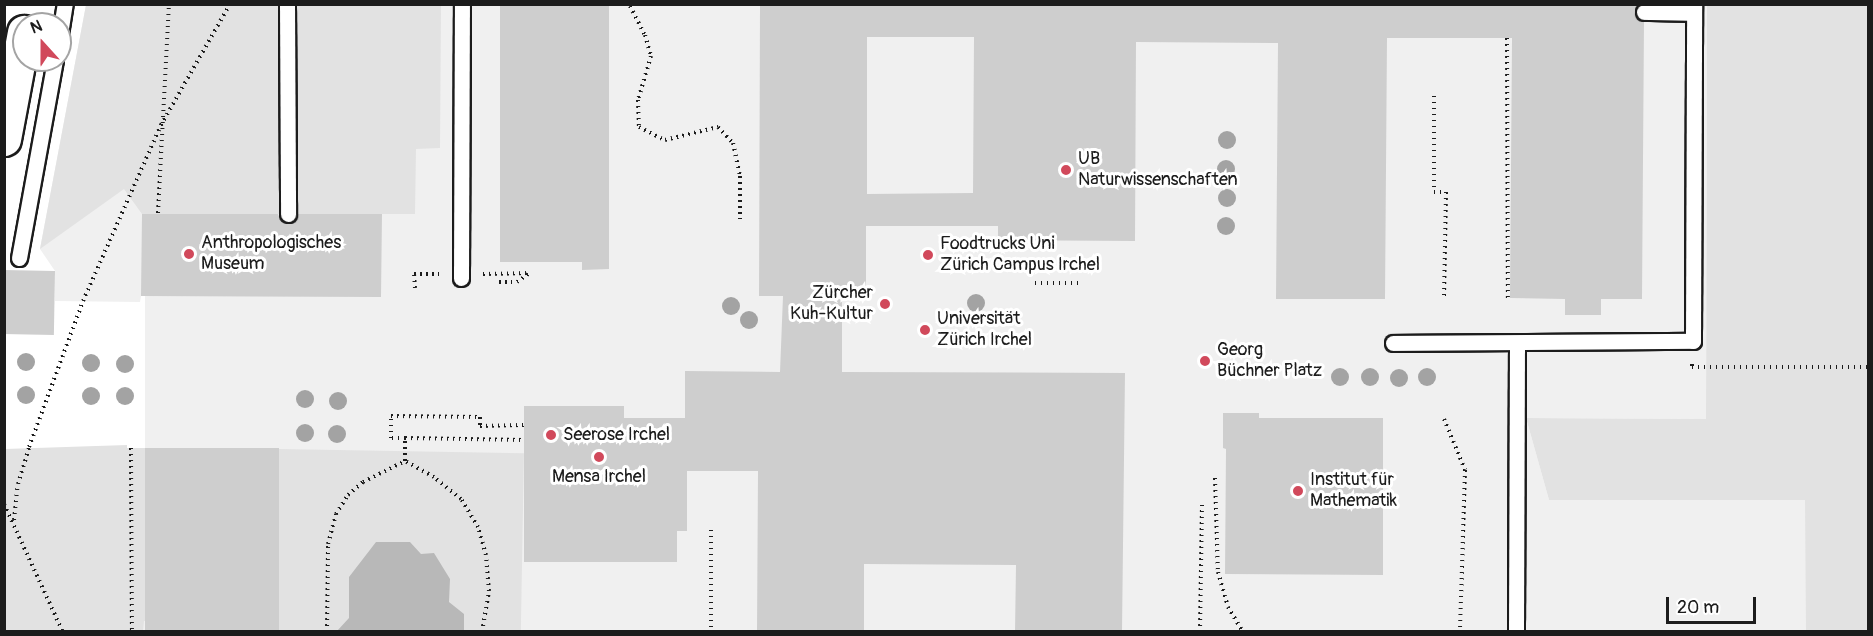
<!DOCTYPE html>
<html>
<head>
<meta charset="utf-8">
<style>
	body { margin:0 }
	#map { position:relative; width:1873px; height:636px; overflow:hidden; background:#fff; font-family:Pangolin,sans-serif }
	div>[style] { position:absolute }
	.built>* { inset:0; background:#f0f0f0 }
	.green>* { inset:0; background:#e2e2e2; transform-origin:0 0 }
	.water>* { inset:0; background:#b8b8b8 }
	.building>* { inset:0; background:#cecece; transform-origin:0 0 }
	.path>* { height:4px; margin-top:-2px; transform-origin:0; background:repeating-linear-gradient(90deg,#1c1c1c 0 1.5px,transparent 0 6px) }
	.roads { filter:drop-shadow(2px 0 #1c1c1c) drop-shadow(-2px 0 #1c1c1c) drop-shadow(0 2px #1c1c1c) drop-shadow(0 -2px #1c1c1c) }
	.lane>* { height:15px; margin:-7.5px; padding:0 7.5px; transform-origin:7.5px; border-radius:7.5px; background:#fff }
	.primary>* { height:33px; margin:-16.5px; padding:0 16.5px; transform-origin:16.5px; border-radius:16.5px; background:#fff }
	.trees>* { width:18px; height:18px; margin:-9px; border-radius:50%; background:#a3a3a3 }
	.dots>* { width:16px; height:16px; translate:-50% -50%; box-sizing:border-box; border:3px solid #fff; border-radius:50% }
	span { translate:-50% -50%; white-space:nowrap; text-align:center; line-height:1.15; -webkit-text-stroke:6px #fff; paint-order:stroke }
	.poi-label { font-size:18px; color:#1c1c1c }
	.left { translate:0 -50%; text-align:left }
	.right { translate:-100% -50%; text-align:right }
	.frame { position:absolute; inset:0; border:6px solid #1c1c1c; pointer-events:none }
	.north { position:absolute; left:12px; top:12px; width:60px; height:60px; box-sizing:border-box; background:#fff; border:2px solid #a4a4a4; border-radius:50%; rotate:339deg; font-size:16px; font-weight:700; line-height:24px; text-align:center; color:#1c1c1c }
	.north::after { content:''; display:block; margin:auto; width:21px; height:27px; background:#d1495b; clip-path:polygon(50% 0,100% 100%,50% 72%,0 100%) }
	.scale { position:absolute; left:1666px; top:597px; width:90px; height:27px; box-sizing:border-box; border:3px solid #1c1c1c; border-top:0; padding-left:8px; font-size:18px; line-height:21px; white-space:nowrap; color:#1c1c1c; -webkit-text-stroke:4px #fff; paint-order:stroke }
</style>
</head>
<body>
<div id="map">
	<div class="built">
		<div style="clip-path:polygon(86px 5px,1707px 5px,1706px 419px,1526px 418px,1549px 500px,1806px 500px,1868px 631px,74px 631px,145px 448px,145px 296px,141px 296px,140px 302px,55px 301px,55px 271px,40px 249px)"></div>
	</div>
	<div class="green">
		<div style="clip-path:polygon(86px 5px,441px 5px,440px 148px,416px 149px,415px 214px,142px 214px,124px 189px,40px 249px)"></div>
		<div style="clip-path:polygon(1707px 5px,1868px 5px,1868px 631px,1806px 631px,1805px 500px,1549px 500px,1526px 418px,1706px 419px)"></div>
		<div style="clip-path:polygon(127px 445px,127px 448px,145px 448px,162px 622px,144px 621px,143px 631px,5px 632px,5px 449px)"></div>
		<div style="left:279px;top:449px;width:245px;height:182px;rotate:1deg"></div>
	</div>
	<div class="water">
		<div style="clip-path:polygon(376px 542px,410px 542px,421px 554px,434px 553px,450px 579px,449px 602px,464px 614px,464px 631px,337px 631px,349px 618px,349px 577px)"></div>
	</div>
	<div class="building">
		<div style="clip-path:polygon(500px 4px,609px 4px,609px 269px,582px 270px,582px 262px,500px 262px)"></div>
		<div style="clip-path:polygon(evenodd,760px 4px,1638px 4px,1635px 16px,1644px 22px,1642px 299px,1601px 299px,1601px 315px,1565px 315px,1565px 299px,1510px 298px,1512px 38px,1387px 38px,1385px 299px,1276px 299px,1278px 43px,1136px 42px,1135px 241px,998px 240px,998px 226px,866px 226px,866px 296px,842px 296px,842px 372px,1125px 373px,1122px 632px,1015px 632px,1016px 565px,864px 564px,864px 632px,757px 632px,758px 471px,687px 471px,687px 531px,677px 531px,677px 562px,524px 562px,524px 406px,624px 406px,624px 418px,685px 418px,685px 371px,780px 372px,783px 296px,759px 296px,760px 4px,867px 37px,974px 37px,973px 193px,867px 194px,867px 37px)"></div>
		<div style="clip-path:polygon(142px 214px,278px 214px,280px 219px,287px 224px,293px 222px,298px 214px,382px 214px,381px 297px,141px 296px)"></div>
		<div style="left:4px;top:270px;width:51px;height:64px;rotate:1deg"></div>
		<div style="clip-path:polygon(1223px 413px,1259px 413px,1259px 418px,1383px 418px,1383px 575px,1225px 574px,1226px 449px,1223px 448px)"></div>
		<div style="left:145px;top:448px;width:134px;height:184px"></div>
	</div>
	<div class="path">
		<div style="left:630px;top:6px;width:33px;rotate:63deg"></div>
		<div style="left:645px;top:35px;width:22px;rotate:74deg"></div>
		<div style="left:651px;top:56px;width:46px;rotate:106.5deg"></div>
		<div style="left:638px;top:100px;width:27px;rotate:88deg"></div>
		<div style="left:639px;top:127px;width:29px;rotate:27deg"></div>
		<div style="left:665px;top:140px;width:55px;rotate:-13.8deg"></div>
		<div style="left:718px;top:127px;width:22px;rotate:47deg"></div>
		<div style="left:733px;top:143px;width:34px;rotate:78deg"></div>
		<div style="left:740px;top:176px;width:43px;rotate:90deg"></div>
		<div style="left:1507px;top:38px;width:262px;rotate:89.8deg"></div>
		<div style="left:1434px;top:96px;width:96px;rotate:90deg"></div>
		<div style="left:1434px;top:192px;width:12px"></div>
		<div style="left:1446px;top:192px;width:107px;rotate:91.1deg"></div>
		<div style="left:158px;top:213px;width:209px;rotate:-87deg"></div>
		<div style="left:483px;top:274px;width:45px;rotate:-1.3deg"></div>
		<div style="left:499px;top:282px;width:18px"></div>
		<div style="left:517px;top:282px;width:14px;rotate:-36deg"></div>
		<div style="left:1035px;top:283px;width:47px"></div>
		<div style="left:415px;top:288px;width:14px;rotate:-94deg"></div>
		<div style="left:414px;top:274px;width:25px"></div>
		<div style="left:1692px;top:364px;width:3px;rotate:90deg"></div>
		<div style="left:1692px;top:367px;width:176px"></div>
		<div style="left:1444px;top:419px;width:55px;rotate:67.6deg"></div>
		<div style="left:1465px;top:470px;width:162px;rotate:91.8deg"></div>
		<div style="left:405px;top:438px;width:14px;rotate:180deg"></div>
		<div style="left:391px;top:438px;width:22px;rotate:-90deg"></div>
		<div style="left:391px;top:416px;width:89px;rotate:0.6deg"></div>
		<div style="left:480px;top:417px;width:9px;rotate:90deg"></div>
		<div style="left:480px;top:426px;width:44px;rotate:-1.3deg"></div>
		<div style="left:131px;top:448px;width:184px;rotate:89.7deg"></div>
		<div style="left:1215px;top:478px;width:94px;rotate:88.2deg"></div>
		<div style="left:1218px;top:572px;width:36px;rotate:74deg"></div>
		<div style="left:1228px;top:607px;width:29px;rotate:59deg"></div>
		<div style="left:4px;top:504px;width:141px;rotate:65.3deg"></div>
		<div style="left:14px;top:520px;width:36px;rotate:-84deg"></div>
		<div style="left:18px;top:484px;width:39px;rotate:-73deg"></div>
		<div style="left:29px;top:447px;width:156px;rotate:-69.7deg"></div>
		<div style="left:83px;top:301px;width:193px;rotate:-66.1deg"></div>
		<div style="left:161px;top:125px;width:139px;rotate:-60.3deg"></div>
		<div style="left:711px;top:530px;width:102px;rotate:90deg"></div>
		<div style="left:327px;top:632px;width:88px;rotate:-89.3deg"></div>
		<div style="left:328px;top:544px;width:31px;rotate:-75deg"></div>
		<div style="left:336px;top:514px;width:22px;rotate:-58deg"></div>
		<div style="left:348px;top:495px;width:20px;rotate:-41deg"></div>
		<div style="left:363px;top:482px;width:47px;rotate:-26.6deg"></div>
		<div style="left:482px;top:632px;width:42px;rotate:-80.3deg"></div>
		<div style="left:489px;top:591px;width:36px;rotate:-95deg"></div>
		<div style="left:486px;top:555px;width:29px;rotate:-106deg"></div>
		<div style="left:478px;top:527px;width:33px;rotate:-121deg"></div>
		<div style="left:461px;top:499px;width:35px;rotate:-141deg"></div>
		<div style="left:434px;top:477px;width:33px;rotate:-151deg"></div>
		<div style="left:405px;top:461px;width:23px;rotate:-90deg"></div>
		<div style="left:405px;top:438px;width:119px;rotate:1deg"></div>
		<div style="left:1200px;top:632px;width:127px;rotate:-89.1deg"></div>
	</div>
	<div class="roads">
		<div class="lane">
			<div style="left:287px;top:4px;width:210px;rotate:89.7deg"></div>
			<div style="left:1644px;top:12px;width:50px;rotate:1.1deg"></div>
			<div style="left:60px;top:34px;width:30px;rotate:-81deg"></div>
			<div style="left:19px;top:258px;width:201px;rotate:-79.7deg"></div>
			<div style="left:461px;top:278px;width:274px;rotate:-89.8deg"></div>
			<div style="left:1393px;top:343px;width:300px;rotate:-0.4deg"></div>
			<div style="left:1693px;top:341px;width:337px;rotate:-89.8deg"></div>
			<div style="left:1516px;top:632px;width:289px;rotate:-89.8deg"></div>
		</div>
		<div class="primary">
			<div style="left:4px;top:139px;width:109px;rotate:-79.4deg"></div>
		</div>
	</div>
	<div class="trees">
		<div style="left:1227px;top:140px"></div>
		<div style="left:1226px;top:169px"></div>
		<div style="left:1227px;top:198px"></div>
		<div style="left:1226px;top:226px"></div>
		<div style="left:976px;top:303px"></div>
		<div style="left:731px;top:306px"></div>
		<div style="left:749px;top:320px"></div>
		<div style="left:26px;top:362px"></div>
		<div style="left:91px;top:363px"></div>
		<div style="left:125px;top:364px"></div>
		<div style="left:1340px;top:377px"></div>
		<div style="left:1370px;top:377px"></div>
		<div style="left:1427px;top:377px"></div>
		<div style="left:1399px;top:378px"></div>
		<div style="left:26px;top:395px"></div>
		<div style="left:91px;top:396px"></div>
		<div style="left:125px;top:396px"></div>
		<div style="left:305px;top:399px"></div>
		<div style="left:338px;top:401px"></div>
		<div style="left:305px;top:433px"></div>
		<div style="left:337px;top:434px"></div>
	</div>
	<div class="dots">
		<div style="left:1066px;top:170px;background:#d1495b"></div>
		<div style="left:189px;top:254px;background:#d1495b"></div>
		<div style="left:928px;top:255px;background:#d1495b"></div>
		<div style="left:885px;top:304px;background:#d1495b"></div>
		<div style="left:925px;top:330px;background:#d1495b"></div>
		<div style="left:1205px;top:361px;background:#d1495b"></div>
		<div style="left:551px;top:435px;background:#d1495b"></div>
		<div style="left:599px;top:457px;background:#d1495b"></div>
		<div style="left:1298px;top:491px;background:#d1495b"></div>
	</div>
	<div class="poi-label">
		<span class="left" style="left:1078px;top:170px">UB<br>Naturwissenschaften</span>
		<span class="left" style="left:201px;top:254px">Anthropologisches<br>Museum</span>
		<span class="left" style="left:940px;top:255px">Foodtrucks Uni<br>Zürich Campus Irchel</span>
		<span class="right" style="left:873px;top:304px">Zürcher<br>Kuh-Kultur</span>
		<span class="left" style="left:937px;top:330px">Universität<br>Zürich Irchel</span>
		<span class="left" style="left:1217px;top:361px">Georg<br>Büchner Platz</span>
		<span class="left" style="left:563px;top:435px">Seerose Irchel</span>
		<span style="left:599px;top:477px">Mensa Irchel</span>
		<span class="left" style="left:1310px;top:491px">Institut für<br>Mathematik</span>
	</div>
	<div class="frame"></div>
	<div class="north">N</div>
	<div class="scale">20 m</div>
</div>
</body>
</html>
